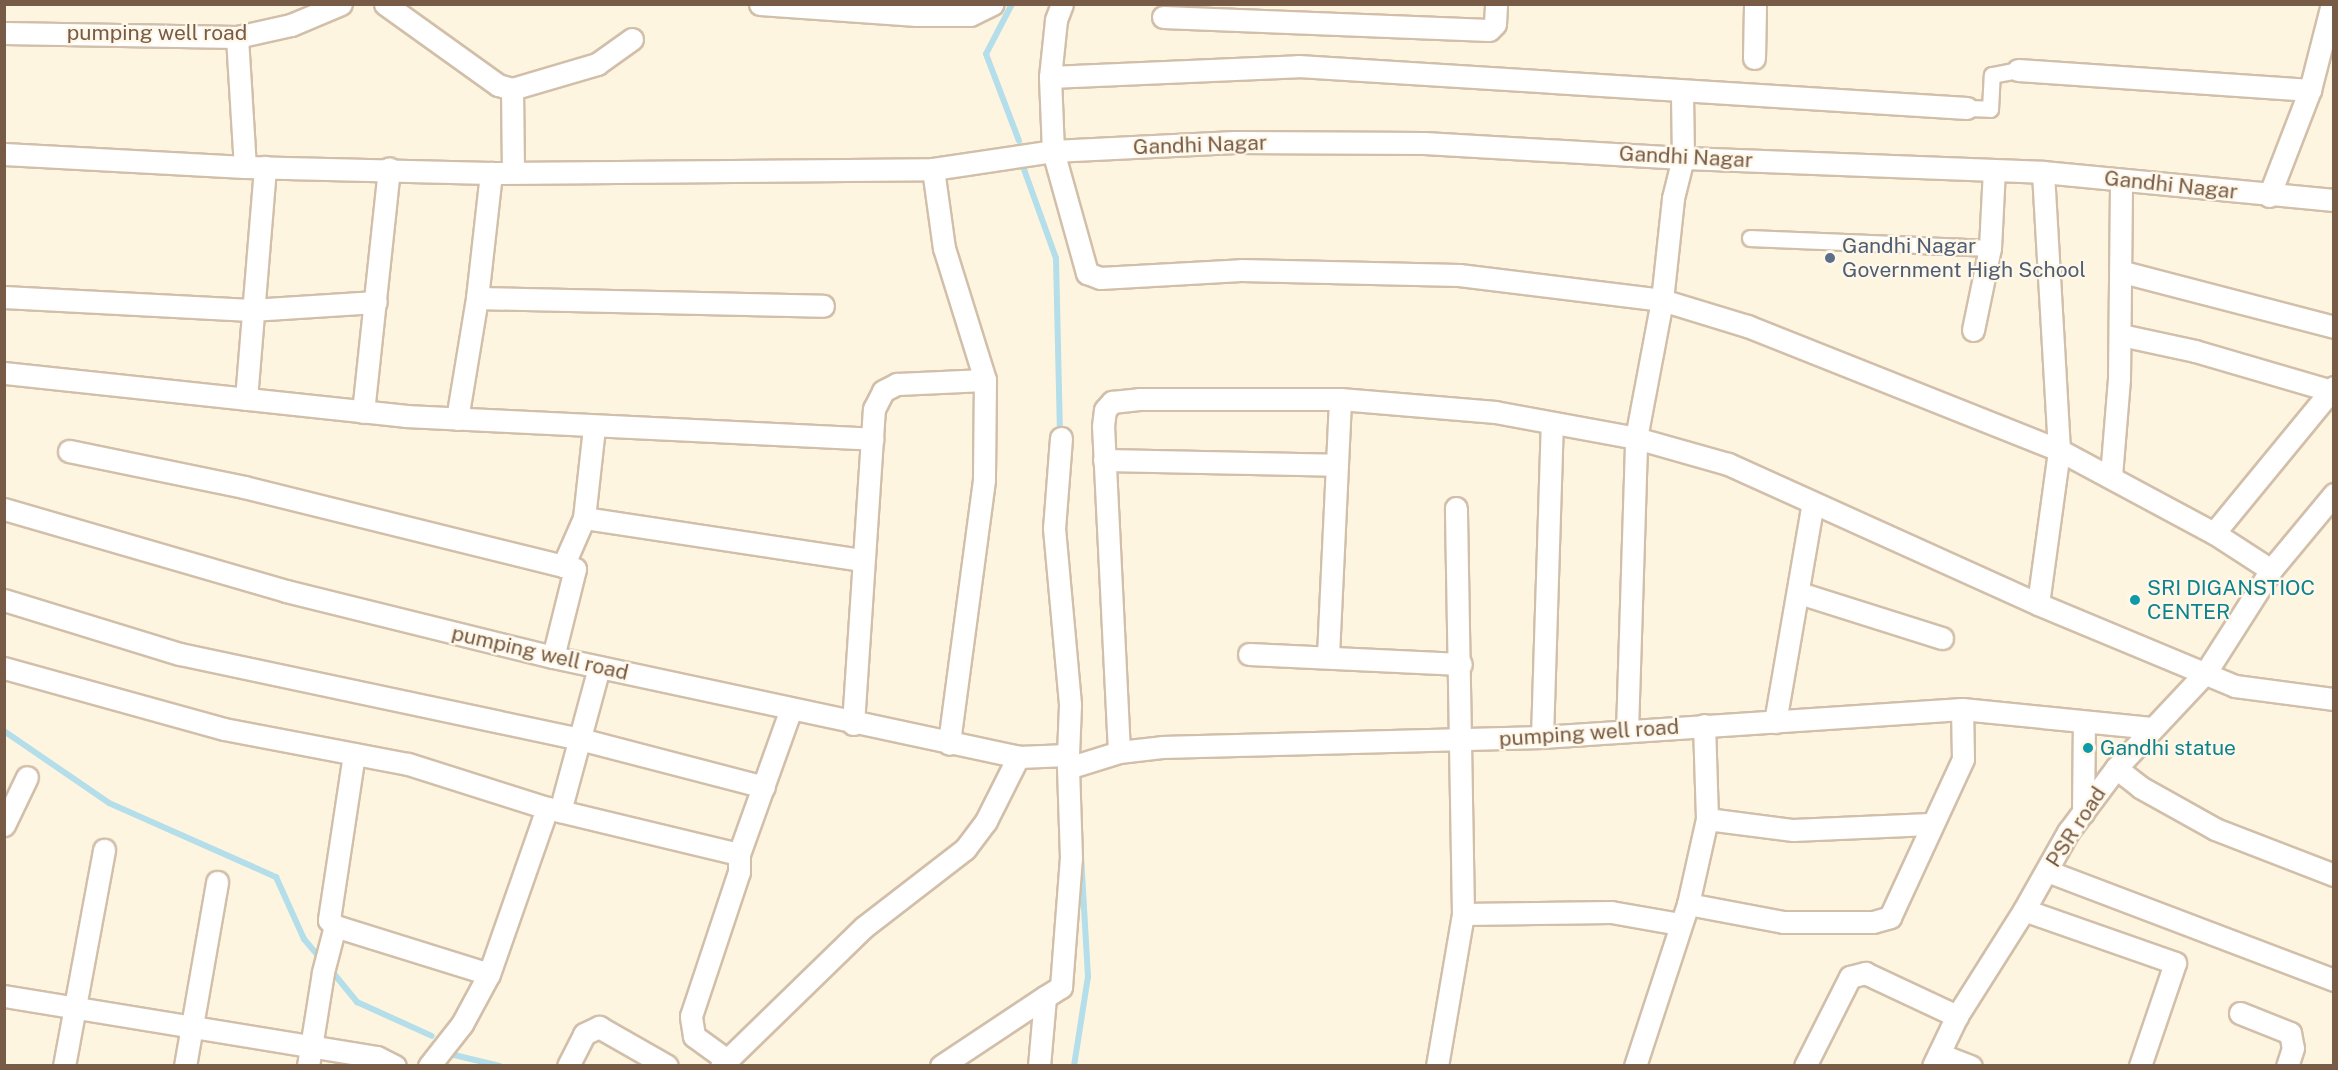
<!DOCTYPE html>
<html>
<head>
<meta charset="utf-8">
<style>
	body { margin:0 }
	#map { position:relative; width:2338px; height:1070px; overflow:hidden; background:#fef5e1; font-family:"Public Sans",sans-serif }
	div>[style] { position:absolute }
	.stream>* { height:6px; margin:-3px; padding:0 3px; transform-origin:3px; border-radius:3px; background:#b4dee9 }
	.roads { filter:drop-shadow(2px 0 #d2bfaa) drop-shadow(-2px 0 #d2bfaa) drop-shadow(0 2px #d2bfaa) drop-shadow(0 -2px #d2bfaa) }
	.pedestrian>* { height:15px; margin:-7.5px; padding:0 7.5px; transform-origin:7.5px; border-radius:7.5px; background:#fff }
	.minor>* { height:21px; margin:-10.5px; padding:0 10.5px; transform-origin:10.5px; border-radius:10.5px; background:#fff }
	.dots>* { width:16px; height:16px; translate:-50% -50%; box-sizing:border-box; border:3px solid #fff8e9; border-radius:50% }
	span { translate:-50% -50%; white-space:nowrap; text-align:center; line-height:1.15; -webkit-text-stroke:4.5px #fff8e9; paint-order:stroke }
	.street-label { font-size:21px; color:#785b46 }
	.service-label { font-size:21px; color:#4e5e75 }
	.left { translate:0 -50%; text-align:left }
	.culture-label { font-size:21px; color:#0d838f }
	.frame { position:absolute; inset:0; border:6px solid #785b46; pointer-events:none }
</style>
</head>
<body>
<div id="map">
	<div class="stream">
		<div style="left:1012px;top:4px;width:56px;rotate:117.5deg"></div>
		<div style="left:986px;top:54px;width:93px;rotate:69.2deg"></div>
		<div style="left:1021px;top:161px;width:103px;rotate:70.2deg"></div>
		<div style="left:1056px;top:258px;width:176px;rotate:88.7deg"></div>
		<div style="left:4px;top:731px;width:127px;rotate:34.4deg"></div>
		<div style="left:109px;top:803px;width:183px;rotate:23.9deg"></div>
		<div style="left:276px;top:877px;width:68px;rotate:65.7deg"></div>
		<div style="left:304px;top:939px;width:26px;rotate:50deg"></div>
		<div style="left:330px;top:969px;width:43px;rotate:50.7deg"></div>
		<div style="left:357px;top:1002px;width:82px;rotate:24.4deg"></div>
		<div style="left:454px;top:1055px;width:47px;rotate:13.4deg"></div>
		<div style="left:1074px;top:1066px;width:90px;rotate:-81.1deg"></div>
		<div style="left:1088px;top:977px;width:123px;rotate:-93.3deg"></div>
	</div>
	<div class="roads">
		<div class="pedestrian">
			<div style="left:1967px;top:108px;width:23px;rotate:2deg"></div>
			<div style="left:1990px;top:109px;width:34px;rotate:-87deg"></div>
			<div style="left:1992px;top:75px;width:26px;rotate:-11deg"></div>
			<div style="left:1750px;top:238px;width:240px;rotate:2.4deg"></div>
		</div>
		<div class="minor">
			<div style="left:385px;top:4px;width:139px;rotate:35.6deg"></div>
			<div style="left:498px;top:85px;width:15px;rotate:16deg"></div>
			<div style="left:512px;top:89px;width:83px;rotate:89.3deg"></div>
			<div style="left:760px;top:4px;width:157px;rotate:4deg"></div>
			<div style="left:917px;top:15px;width:53px"></div>
			<div style="left:970px;top:15px;width:25px;rotate:-26deg"></div>
			<div style="left:1062px;top:4px;width:17px;rotate:111deg"></div>
			<div style="left:1056px;top:20px;width:57px;rotate:96deg"></div>
			<div style="left:1050px;top:77px;width:74px;rotate:87.7deg"></div>
			<div style="left:1053px;top:151px;width:127px;rotate:74.4deg"></div>
			<div style="left:1087px;top:273px;width:14px;rotate:21deg"></div>
			<div style="left:1100px;top:278px;width:141px;rotate:-3.2deg"></div>
			<div style="left:1241px;top:270px;width:218px;rotate:1.3deg"></div>
			<div style="left:1459px;top:275px;width:205px;rotate:7deg"></div>
			<div style="left:1662px;top:300px;width:89px;rotate:17deg"></div>
			<div style="left:1747px;top:326px;width:336px;rotate:21.7deg"></div>
			<div style="left:2059px;top:450px;width:176px;rotate:28.2deg"></div>
			<div style="left:2214px;top:533px;width:68px;rotate:33deg"></div>
			<div style="left:1163px;top:17px;width:326px;rotate:2.3deg"></div>
			<div style="left:1489px;top:30px;width:8px;rotate:-45deg"></div>
			<div style="left:1495px;top:24px;width:20px;rotate:-87deg"></div>
			<div style="left:4px;top:33px;width:233px;rotate:1deg"></div>
			<div style="left:237px;top:37px;width:55px;rotate:-12.5deg"></div>
			<div style="left:291px;top:25px;width:54px;rotate:-22.8deg"></div>
			<div style="left:237px;top:37px;width:130px;rotate:86.5deg"></div>
			<div style="left:1754px;top:58px;width:54px;rotate:-88.9deg"></div>
			<div style="left:2018px;top:70px;width:293px;rotate:3.9deg"></div>
			<div style="left:1050px;top:77px;width:248px;rotate:-2.5deg"></div>
			<div style="left:1298px;top:66px;width:670px;rotate:3.59deg"></div>
			<div style="left:512px;top:89px;width:89px;rotate:-16.4deg"></div>
			<div style="left:597px;top:64px;width:43px;rotate:-35.5deg"></div>
			<div style="left:4px;top:154px;width:241px;rotate:3.1deg"></div>
			<div style="left:245px;top:167px;width:246px;rotate:1.4deg"></div>
			<div style="left:491px;top:173px;width:442px;rotate:-0.5deg"></div>
			<div style="left:933px;top:169px;width:121px;rotate:-8.5deg"></div>
			<div style="left:1053px;top:151px;width:182px;rotate:-2.8deg"></div>
			<div style="left:1235px;top:142px;width:189px;rotate:0.3deg"></div>
			<div style="left:1424px;top:143px;width:259px;rotate:3.3deg"></div>
			<div style="left:1683px;top:158px;width:360px;rotate:2.2deg"></div>
			<div style="left:2043px;top:172px;width:292px;rotate:5.5deg"></div>
			<div style="left:933px;top:169px;width:80px;rotate:82.1deg"></div>
			<div style="left:944px;top:248px;width:138px;rotate:72.7deg"></div>
			<div style="left:985px;top:380px;width:100px;rotate:90.6deg"></div>
			<div style="left:984px;top:480px;width:266px;rotate:97.6deg"></div>
			<div style="left:2269px;top:196px;width:114px;rotate:-68.9deg"></div>
			<div style="left:2310px;top:90px;width:89px;rotate:-75.7deg"></div>
			<div style="left:2123px;top:272px;width:218px;rotate:14.6deg"></div>
			<div style="left:4px;top:297px;width:247px;rotate:3deg"></div>
			<div style="left:251px;top:310px;width:125px;rotate:-3.7deg"></div>
			<div style="left:477px;top:298px;width:346px;rotate:1.3deg"></div>
			<div style="left:1973px;top:330px;width:84px;rotate:-78.3deg"></div>
			<div style="left:1990px;top:248px;width:78px;rotate:-87.1deg"></div>
			<div style="left:2121px;top:335px;width:76px;rotate:12.2deg"></div>
			<div style="left:2195px;top:351px;width:139px;rotate:16.3deg"></div>
			<div style="left:4px;top:373px;width:404px;rotate:6.1deg"></div>
			<div style="left:406px;top:416px;width:467px;rotate:2.8deg"></div>
			<div style="left:246px;top:399px;width:233px;rotate:-85.3deg"></div>
			<div style="left:363px;top:412px;width:245px;rotate:-83.9deg"></div>
			<div style="left:457px;top:419px;width:123px;rotate:-80.6deg"></div>
			<div style="left:477px;top:298px;width:126px;rotate:-83.6deg"></div>
			<div style="left:1061px;top:438px;width:90px;rotate:94.4deg"></div>
			<div style="left:1054px;top:528px;width:178px;rotate:84.8deg"></div>
			<div style="left:1070px;top:705px;width:50px;rotate:92.3deg"></div>
			<div style="left:69px;top:451px;width:179px;rotate:11.6deg"></div>
			<div style="left:244px;top:487px;width:329px;rotate:13.9deg"></div>
			<div style="left:1104px;top:460px;width:233px;rotate:1.2deg"></div>
			<div style="left:2111px;top:476px;width:98px;rotate:-85.3deg"></div>
			<div style="left:2119px;top:378px;width:198px;rotate:-89.4deg"></div>
			<div style="left:4px;top:509px;width:294px;rotate:16.2deg"></div>
			<div style="left:286px;top:591px;width:275px;rotate:13.9deg"></div>
			<div style="left:553px;top:657px;width:476px;rotate:12.1deg"></div>
			<div style="left:1018px;top:757px;width:50px;rotate:-2.3deg"></div>
			<div style="left:1068px;top:755px;width:13px;rotate:90deg"></div>
			<div style="left:1068px;top:768px;width:53px;rotate:-17.4deg"></div>
			<div style="left:1119px;top:752px;width:43px;rotate:-6.6deg"></div>
			<div style="left:1162px;top:747px;width:380px;rotate:-1.5deg"></div>
			<div style="left:1542px;top:737px;width:421px;rotate:-3.8deg"></div>
			<div style="left:1962px;top:709px;width:190px;rotate:5.7deg"></div>
			<div style="left:584px;top:518px;width:281px;rotate:8.6deg"></div>
			<div style="left:2214px;top:533px;width:189px;rotate:-50.6deg"></div>
			<div style="left:1799px;top:593px;width:150px;rotate:17.5deg"></div>
			<div style="left:4px;top:600px;width:184px;rotate:17.1deg"></div>
			<div style="left:180px;top:654px;width:409px;rotate:12deg"></div>
			<div style="left:580px;top:739px;width:190px;rotate:14.6deg"></div>
			<div style="left:2038px;top:604px;width:155px;rotate:-82.2deg"></div>
			<div style="left:2059px;top:450px;width:278px;rotate:-93.3deg"></div>
			<div style="left:1249px;top:654px;width:212px;rotate:2.7deg"></div>
			<div style="left:1328px;top:655px;width:256px;rotate:-87.3deg"></div>
			<div style="left:553px;top:657px;width:91px;rotate:-76deg"></div>
			<div style="left:575px;top:569px;width:12px;rotate:-166deg"></div>
			<div style="left:563px;top:566px;width:52px;rotate:-66.4deg"></div>
			<div style="left:584px;top:518px;width:92px;rotate:-83.7deg"></div>
			<div style="left:4px;top:668px;width:228px;rotate:15.5deg"></div>
			<div style="left:224px;top:729px;width:187px;rotate:10.8deg"></div>
			<div style="left:408px;top:764px;width:146px;rotate:17.6deg"></div>
			<div style="left:547px;top:808px;width:197px;rotate:13.5deg"></div>
			<div style="left:1775px;top:722px;width:222px;rotate:-80.2deg"></div>
			<div style="left:853px;top:724px;width:316px;rotate:-86.2deg"></div>
			<div style="left:874px;top:409px;width:20px;rotate:-63deg"></div>
			<div style="left:883px;top:391px;width:16px;rotate:-27deg"></div>
			<div style="left:897px;top:384px;width:88px;rotate:-2.6deg"></div>
			<div style="left:1627px;top:731px;width:293px;rotate:-88.2deg"></div>
			<div style="left:1636px;top:438px;width:140px;rotate:-79.3deg"></div>
			<div style="left:1662px;top:300px;width:103px;rotate:-83.8deg"></div>
			<div style="left:1673px;top:198px;width:41px;rotate:-76deg"></div>
			<div style="left:1683px;top:158px;width:67px;rotate:-90.9deg"></div>
			<div style="left:1542px;top:737px;width:314px;rotate:-88.2deg"></div>
			<div style="left:1119px;top:752px;width:326px;rotate:-92.8deg"></div>
			<div style="left:1103px;top:426px;width:16px;rotate:-83deg"></div>
			<div style="left:1105px;top:410px;width:11px;rotate:-49deg"></div>
			<div style="left:1112px;top:402px;width:27px;rotate:-6deg"></div>
			<div style="left:1139px;top:399px;width:201px"></div>
			<div style="left:1340px;top:399px;width:156px;rotate:4.8deg"></div>
			<div style="left:1495px;top:412px;width:143px;rotate:10.4deg"></div>
			<div style="left:1636px;top:438px;width:96px;rotate:15.8deg"></div>
			<div style="left:1728px;top:464px;width:340px;rotate:24.3deg"></div>
			<div style="left:2038px;top:604px;width:213px;rotate:22.6deg"></div>
			<div style="left:2235px;top:686px;width:100px;rotate:7.5deg"></div>
			<div style="left:354px;top:754px;width:168px;rotate:98.6deg"></div>
			<div style="left:329px;top:920px;width:8px;rotate:45deg"></div>
			<div style="left:335px;top:926px;width:161px;rotate:17.3deg"></div>
			<div style="left:2116px;top:768px;width:31px;rotate:38deg"></div>
			<div style="left:2140px;top:787px;width:86px;rotate:29.2deg"></div>
			<div style="left:2215px;top:829px;width:128px;rotate:21.1deg"></div>
			<div style="left:560px;top:811px;width:149px;rotate:-74.8deg"></div>
			<div style="left:2083px;top:813px;width:91px;rotate:-89.4deg"></div>
			<div style="left:1707px;top:819px;width:87px;rotate:7.3deg"></div>
			<div style="left:1793px;top:830px;width:137px;rotate:-2.5deg"></div>
			<div style="left:4px;top:825px;width:53px;rotate:-64.4deg"></div>
			<div style="left:2047px;top:871px;width:307px;rotate:20.8deg"></div>
			<div style="left:1688px;top:904px;width:97px;rotate:10.7deg"></div>
			<div style="left:1783px;top:922px;width:90px"></div>
			<div style="left:1873px;top:922px;width:18px;rotate:-16deg"></div>
			<div style="left:1890px;top:917px;width:174px;rotate:-65.2deg"></div>
			<div style="left:1963px;top:759px;width:50px;rotate:-91.1deg"></div>
			<div style="left:2024px;top:910px;width:160px;rotate:19.3deg"></div>
			<div style="left:2175px;top:963px;width:109px;rotate:108.8deg"></div>
			<div style="left:1463px;top:914px;width:148px;rotate:-0.8deg"></div>
			<div style="left:1611px;top:912px;width:70px;rotate:9.9deg"></div>
			<div style="left:4px;top:996px;width:378px;rotate:9.3deg"></div>
			<div style="left:377px;top:1057px;width:20px;rotate:27deg"></div>
			<div style="left:2240px;top:1013px;width:54px;rotate:21.8deg"></div>
			<div style="left:2290px;top:1033px;width:15px;rotate:79deg"></div>
			<div style="left:2293px;top:1048px;width:19px;rotate:108deg"></div>
			<div style="left:1939px;top:1054px;width:34px;rotate:21deg"></div>
			<div style="left:727px;top:1060px;width:41px;rotate:-144deg"></div>
			<div style="left:694px;top:1036px;width:20px;rotate:-99deg"></div>
			<div style="left:691px;top:1016px;width:152px;rotate:-71.6deg"></div>
			<div style="left:739px;top:872px;width:18px;rotate:-90deg"></div>
			<div style="left:739px;top:854px;width:154px;rotate:-70.3deg"></div>
			<div style="left:64px;top:1066px;width:220px;rotate:-79.5deg"></div>
			<div style="left:185px;top:1066px;width:187px;rotate:-80.1deg"></div>
			<div style="left:308px;top:1066px;width:95px;rotate:-80.9deg"></div>
			<div style="left:323px;top:972px;width:48px;rotate:-75.4deg"></div>
			<div style="left:429px;top:1066px;width:53px;rotate:-51.8deg"></div>
			<div style="left:462px;top:1024px;width:57px;rotate:-61.6deg"></div>
			<div style="left:489px;top:974px;width:176px;rotate:-70.7deg"></div>
			<div style="left:568px;top:1066px;width:36px;rotate:-63deg"></div>
			<div style="left:584px;top:1034px;width:17px;rotate:-25deg"></div>
			<div style="left:599px;top:1027px;width:78px;rotate:29.8deg"></div>
			<div style="left:721px;top:1066px;width:199px;rotate:-44.2deg"></div>
			<div style="left:864px;top:927px;width:128px;rotate:-37.7deg"></div>
			<div style="left:965px;top:849px;width:35px;rotate:-53deg"></div>
			<div style="left:986px;top:821px;width:72px;rotate:-63.4deg"></div>
			<div style="left:941px;top:1066px;width:125px;rotate:-33.6deg"></div>
			<div style="left:1039px;top:1066px;width:69px;rotate:-85deg"></div>
			<div style="left:1045px;top:997px;width:19px;rotate:-32deg"></div>
			<div style="left:1061px;top:987px;width:129px;rotate:-85.6deg"></div>
			<div style="left:1071px;top:858px;width:90px;rotate:-91.9deg"></div>
			<div style="left:1437px;top:1066px;width:154px;rotate:-80.3deg"></div>
			<div style="left:1463px;top:914px;width:406px;rotate:-91deg"></div>
			<div style="left:1635px;top:1066px;width:170px;rotate:-71.9deg"></div>
			<div style="left:1688px;top:904px;width:87px;rotate:-77.4deg"></div>
			<div style="left:1707px;top:819px;width:94px;rotate:-91.8deg"></div>
			<div style="left:1805px;top:1066px;width:100px;rotate:-63.2deg"></div>
			<div style="left:1850px;top:977px;width:16px;rotate:-15deg"></div>
			<div style="left:1865px;top:973px;width:102px;rotate:25.1deg"></div>
			<div style="left:1933px;top:1066px;width:55px;rotate:-64.4deg"></div>
			<div style="left:1957px;top:1016px;width:125px;rotate:-57.7deg"></div>
			<div style="left:2024px;top:910px;width:90px;rotate:-60.6deg"></div>
			<div style="left:2068px;top:832px;width:80px;rotate:-53.1deg"></div>
			<div style="left:2116px;top:768px;width:132px;rotate:-46.8deg"></div>
			<div style="left:2206px;top:672px;width:121px;rotate:-57.5deg"></div>
			<div style="left:2271px;top:570px;width:99px;rotate:-50.3deg"></div>
		</div>
	</div>
	<div class="dots">
		<div style="left:1830px;top:258px;background:#5c6f8a"></div>
		<div style="left:2135px;top:600px;background:#0f9aa8"></div>
		<div style="left:2088px;top:748px;background:#0f9aa8"></div>
	</div>
	<div class="street-label">
		<span style="left:157px;top:33px">pumping well road</span>
		<span style="left:1200px;top:145px;rotate:-2deg">Gandhi Nagar</span>
		<span style="left:1686px;top:157px;rotate:3deg">Gandhi Nagar</span>
		<span style="left:2171px;top:185px;rotate:6deg">Gandhi Nagar</span>
		<span style="left:540px;top:653px;rotate:13deg">pumping well road</span>
		<span style="left:1589px;top:733px;rotate:-4deg">pumping well road</span>
		<span style="left:2076px;top:827px;rotate:-57deg">PSR road</span>
	</div>
	<div class="service-label">
		<span class="left" style="left:1842px;top:258px">Gandhi Nagar<br>Government High School</span>
	</div>
	<div class="culture-label">
		<span class="left" style="left:2147px;top:600px">SRI DIGANSTIOC<br>CENTER</span>
		<span class="left" style="left:2100px;top:748px">Gandhi statue</span>
	</div>
	<div class="frame"></div>
</div>
</body>
</html>
